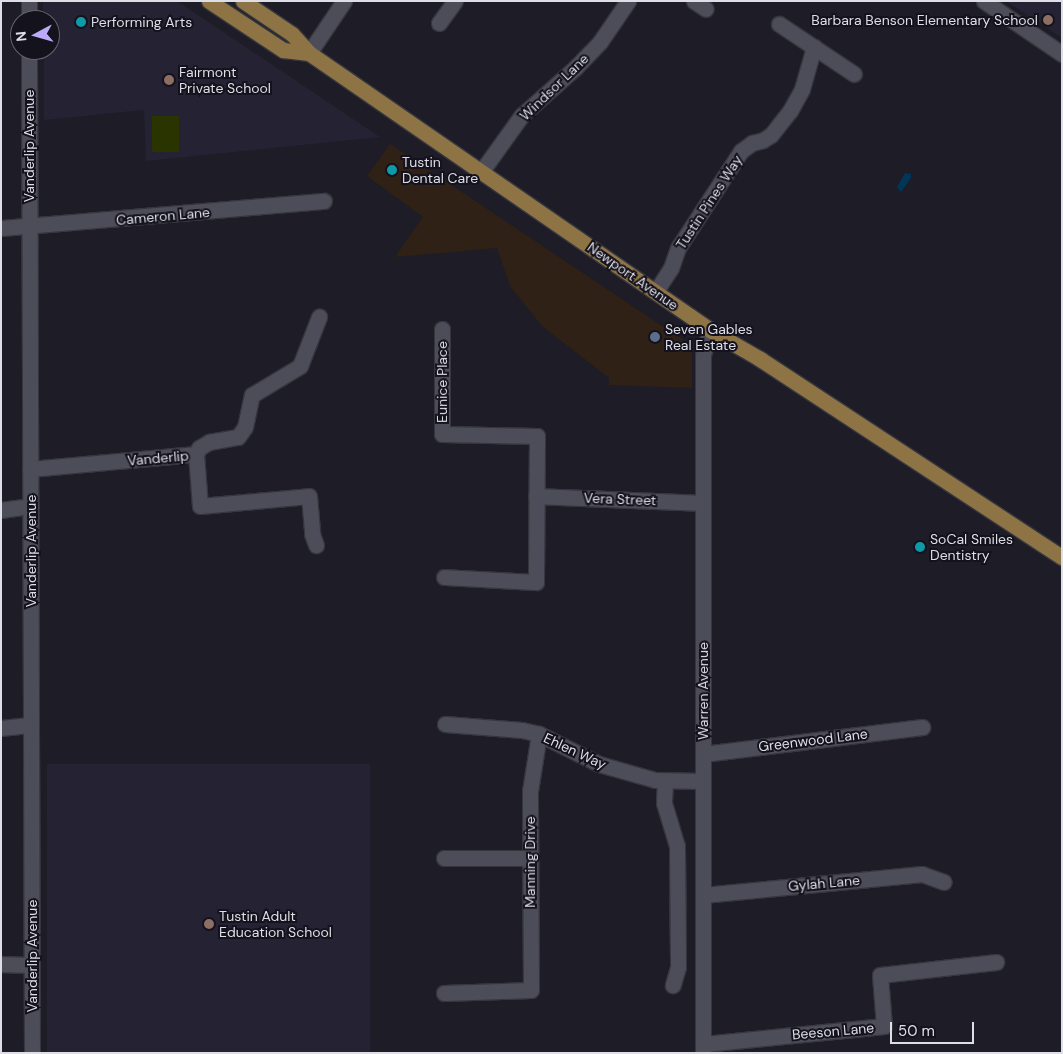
<!DOCTYPE html>
<html>
<head>
<meta charset="utf-8">
<style>
	body { margin:0 }
	#map { position:relative; width:1063px; height:1054px; overflow:hidden; background:#1d1c27; font-family:"DM Sans",sans-serif }
	div>[style] { position:absolute }
	.commercial>* { inset:0; background:#2f2115 }
	.built>* { inset:0; background:#242233; transform-origin:0 0 }
	.green>* { inset:0; background:#293401; transform-origin:0 0 }
	.water>* { inset:0; background:#003658 }
	.roads { filter:drop-shadow(1px 0 #36363e) drop-shadow(-1px 0 #36363e) drop-shadow(0 1px #36363e) drop-shadow(0 -1px #36363e) }
	.minor>* { height:15px; margin:-7.5px; padding:0 7.5px; transform-origin:7.5px; border-radius:7.5px; background:#4d4c59 }
	.major>* { height:15px; margin:-7.5px; padding:0 7.5px; transform-origin:7.5px; border-radius:7.5px; background:#8e7445 }
	.dots>* { width:14px; height:14px; translate:-50% -50%; box-sizing:border-box; border:2px solid #14121d; border-radius:50% }
	span { translate:-50% -50%; white-space:nowrap; text-align:center; line-height:1.15; -webkit-text-stroke:4px #14121d; paint-order:stroke }
	.poi-label { font-size:14px; color:#dedee6 }
	.right { translate:-100% -50%; text-align:right }
	.left { translate:0 -50%; text-align:left }
	.street-label { font-size:14px; color:#dedee6 }
	.frame { position:absolute; inset:0; border:2px solid #dedee6; pointer-events:none }
	.north { position:absolute; left:10px; top:10px; width:50px; height:50px; box-sizing:border-box; background:#14121d; border:1px solid #65646d; border-radius:50%; rotate:264deg; font-size:14px; font-weight:700; line-height:20px; text-align:center; color:#dedee6 }
	.north::after { content:''; display:block; margin:auto; width:18px; height:22px; background:#bcaaf6; clip-path:polygon(50% 0,100% 100%,50% 72%,0 100%) }
	.scale { position:absolute; left:890px; top:1022px; width:84px; height:22px; box-sizing:border-box; border:2px solid #dedee6; border-top:0; padding-left:6px; font-size:15px; line-height:18px; white-space:nowrap; color:#dedee6; -webkit-text-stroke:4px #14121d; paint-order:stroke }
</style>
</head>
<body>
<div id="map">
	<div class="commercial">
		<div style="clip-path:polygon(390px 144px,680px 338px,692px 351px,692px 388px,609px 385px,609px 378px,542px 326px,510px 286px,497px 248px,395px 257px,423px 217px,367px 176px)"></div>
	</div>
	<div class="built">
		<div style="clip-path:polygon(43px 1px,177px 1px,380px 137px,146px 161px,144px 110px,44px 120px,44px 50px,50px 50px,50px 20px,43px 20px)"></div>
		<div style="clip-path:polygon(1006px 1px,1062px 1px,1062px 38px)"></div>
		<div style="left:370px;top:764px;width:289px;height:323px;rotate:90deg"></div>
	</div>
	<div class="green">
		<div style="left:152px;top:116px;width:27px;height:36px"></div>
	</div>
	<div class="water">
		<div style="clip-path:polygon(905px 173px,911px 174px,911px 178px,901px 192px,897px 187px)"></div>
	</div>
	<div class="roads">
		<div class="minor">
			<div style="left:29px;top:1px;width:19px;rotate:90deg"></div>
			<div style="left:694px;top:1px;width:14px;rotate:34deg"></div>
			<div style="left:984px;top:1px;width:94px;rotate:34.2deg"></div>
			<div style="left:439px;top:23px;width:27px;rotate:-54deg"></div>
			<div style="left:779px;top:24px;width:90px;rotate:33.7deg"></div>
			<div style="left:29px;top:50px;width:1003px;rotate:89.83deg"></div>
			<div style="left:309px;top:53px;width:63px;rotate:-56.1deg"></div>
			<div style="left:481px;top:172px;width:70px;rotate:-54.3deg"></div>
			<div style="left:522px;top:115px;width:71px;rotate:-41.6deg"></div>
			<div style="left:575px;top:68px;width:36px;rotate:-46deg"></div>
			<div style="left:600px;top:42px;width:50px;rotate:-55.7deg"></div>
			<div style="left:1px;top:228px;width:324px;rotate:-4.8deg"></div>
			<div style="left:656px;top:291px;width:27px;rotate:-57deg"></div>
			<div style="left:671px;top:268px;width:21px;rotate:-71deg"></div>
			<div style="left:678px;top:248px;width:116px;rotate:-57deg"></div>
			<div style="left:741px;top:151px;width:14px;rotate:-36deg"></div>
			<div style="left:752px;top:143px;width:11px;rotate:-15deg"></div>
			<div style="left:763px;top:140px;width:9px;rotate:-32deg"></div>
			<div style="left:771px;top:135px;width:31px;rotate:-52deg"></div>
			<div style="left:790px;top:111px;width:25px;rotate:-61deg"></div>
			<div style="left:802px;top:89px;width:44px;rotate:-74.1deg"></div>
			<div style="left:442px;top:329px;width:105px;rotate:90deg"></div>
			<div style="left:442px;top:434px;width:95px;rotate:1.2deg"></div>
			<div style="left:537px;top:436px;width:146px;rotate:90.4deg"></div>
			<div style="left:536px;top:582px;width:92px;rotate:-176.9deg"></div>
			<div style="left:196px;top:454px;width:52px;rotate:85.6deg"></div>
			<div style="left:200px;top:506px;width:109px;rotate:-5.2deg"></div>
			<div style="left:309px;top:496px;width:38px;rotate:85deg"></div>
			<div style="left:312px;top:534px;width:12px;rotate:70deg"></div>
			<div style="left:196px;top:454px;width:7px;rotate:-63deg"></div>
			<div style="left:199px;top:448px;width:12px;rotate:-31deg"></div>
			<div style="left:209px;top:442px;width:29px;rotate:-10deg"></div>
			<div style="left:238px;top:437px;width:12px;rotate:-55deg"></div>
			<div style="left:245px;top:427px;width:33px;rotate:-78deg"></div>
			<div style="left:252px;top:395px;width:56px;rotate:-31.1deg"></div>
			<div style="left:300px;top:366px;width:53px;rotate:-68.8deg"></div>
			<div style="left:30px;top:469px;width:167px;rotate:-5.2deg"></div>
			<div style="left:536px;top:496px;width:167px;rotate:2.4deg"></div>
			<div style="left:1px;top:510px;width:30px;rotate:-8deg"></div>
			<div style="left:445px;top:724px;width:77px;rotate:4.5deg"></div>
			<div style="left:522px;top:730px;width:17px;rotate:13deg"></div>
			<div style="left:539px;top:734px;width:67px;rotate:26.6deg"></div>
			<div style="left:599px;top:764px;width:58px;rotate:15.9deg"></div>
			<div style="left:655px;top:780px;width:48px;rotate:1.2deg"></div>
			<div style="left:1px;top:728px;width:30px;rotate:-6deg"></div>
			<div style="left:703px;top:754px;width:221px;rotate:-7deg"></div>
			<div style="left:665px;top:782px;width:21px;rotate:93deg"></div>
			<div style="left:664px;top:803px;width:45px;rotate:73.2deg"></div>
			<div style="left:677px;top:846px;width:121px;rotate:89.5deg"></div>
			<div style="left:678px;top:967px;width:19px;rotate:106deg"></div>
			<div style="left:444px;top:858px;width:86px"></div>
			<div style="left:703px;top:895px;width:220px;rotate:-5.5deg"></div>
			<div style="left:922px;top:874px;width:23px;rotate:20deg"></div>
			<div style="left:1px;top:964px;width:31px;rotate:2deg"></div>
			<div style="left:444px;top:993px;width:87px;rotate:-2deg"></div>
			<div style="left:531px;top:990px;width:199px;rotate:-90.3deg"></div>
			<div style="left:530px;top:791px;width:58px;rotate:-81deg"></div>
			<div style="left:704px;top:1044px;width:181px;rotate:-5.7deg"></div>
			<div style="left:884px;top:1026px;width:51px;rotate:-94.5deg"></div>
			<div style="left:880px;top:975px;width:117px;rotate:-6.4deg"></div>
			<div style="left:703px;top:1053px;width:698px;rotate:-90deg"></div>
			<div style="left:703px;top:355px;width:26px;rotate:-74deg"></div>
		</div>
		<div class="major">
			<div style="left:209px;top:1px;width:89px;rotate:33.5deg"></div>
			<div style="left:283px;top:50px;width:26px;rotate:7deg"></div>
			<div style="left:243px;top:1px;width:59px;rotate:34deg"></div>
			<div style="left:292px;top:34px;width:25px;rotate:48deg"></div>
			<div style="left:309px;top:53px;width:487px;rotate:34.6deg"></div>
			<div style="left:710px;top:330px;width:58px;rotate:30.1deg"></div>
			<div style="left:760px;top:359px;width:361px;rotate:33.3deg"></div>
		</div>
	</div>
	<div class="dots">
		<div style="left:1048px;top:20px;background:#8d6e63"></div>
		<div style="left:81px;top:22px;background:#0f9aa8"></div>
		<div style="left:169px;top:80px;background:#8d6e63"></div>
		<div style="left:392px;top:170px;background:#0f9aa8"></div>
		<div style="left:655px;top:337px;background:#5c6f8a"></div>
		<div style="left:920px;top:547px;background:#0f9aa8"></div>
		<div style="left:209px;top:924px;background:#8d6e63"></div>
	</div>
	<div class="poi-label">
		<span class="right" style="left:1038px;top:20px">Barbara Benson Elementary School</span>
		<span class="left" style="left:91px;top:22px">Performing Arts</span>
		<span class="left" style="left:179px;top:80px">Fairmont<br>Private School</span>
		<span class="left" style="left:402px;top:170px">Tustin<br>Dental Care</span>
		<span class="left" style="left:665px;top:337px">Seven Gables<br>Real Estate</span>
		<span class="left" style="left:930px;top:547px">SoCal Smiles<br>Dentistry</span>
		<span class="left" style="left:219px;top:924px">Tustin Adult<br>Education School</span>
	</div>
	<div class="street-label">
		<span style="left:554px;top:87px;rotate:-44deg">Windsor Lane</span>
		<span style="left:29px;top:146px;rotate:-90deg">Vanderlip Avenue</span>
		<span style="left:709px;top:202px;rotate:-57deg">Tustin Pines Way</span>
		<span style="left:163px;top:216px;rotate:-5deg">Cameron Lane</span>
		<span style="left:633px;top:276px;rotate:35deg">Newport Avenue</span>
		<span style="left:442px;top:382px;rotate:-90deg">Eunice Place</span>
		<span style="left:158px;top:458px;rotate:-5deg">Vanderlip</span>
		<span style="left:620px;top:499px;rotate:2deg">Vera Street</span>
		<span style="left:31px;top:551px;rotate:-90deg">Vanderlip Avenue</span>
		<span style="left:703px;top:691px;rotate:-90deg">Warren Avenue</span>
		<span style="left:813px;top:740px;rotate:-7deg">Greenwood Lane</span>
		<span style="left:575px;top:751px;rotate:25deg">Ehlen Way</span>
		<span style="left:530px;top:862px;rotate:-90deg">Manning Drive</span>
		<span style="left:824px;top:883px;rotate:-5deg">Gylah Lane</span>
		<span style="left:32px;top:956px;rotate:-90deg">Vanderlip Avenue</span>
		<span style="left:833px;top:1031px;rotate:-5deg">Beeson Lane</span>
	</div>
	<div class="frame"></div>
	<div class="north">N</div>
	<div class="scale">50 m</div>
</div>
</body>
</html>
